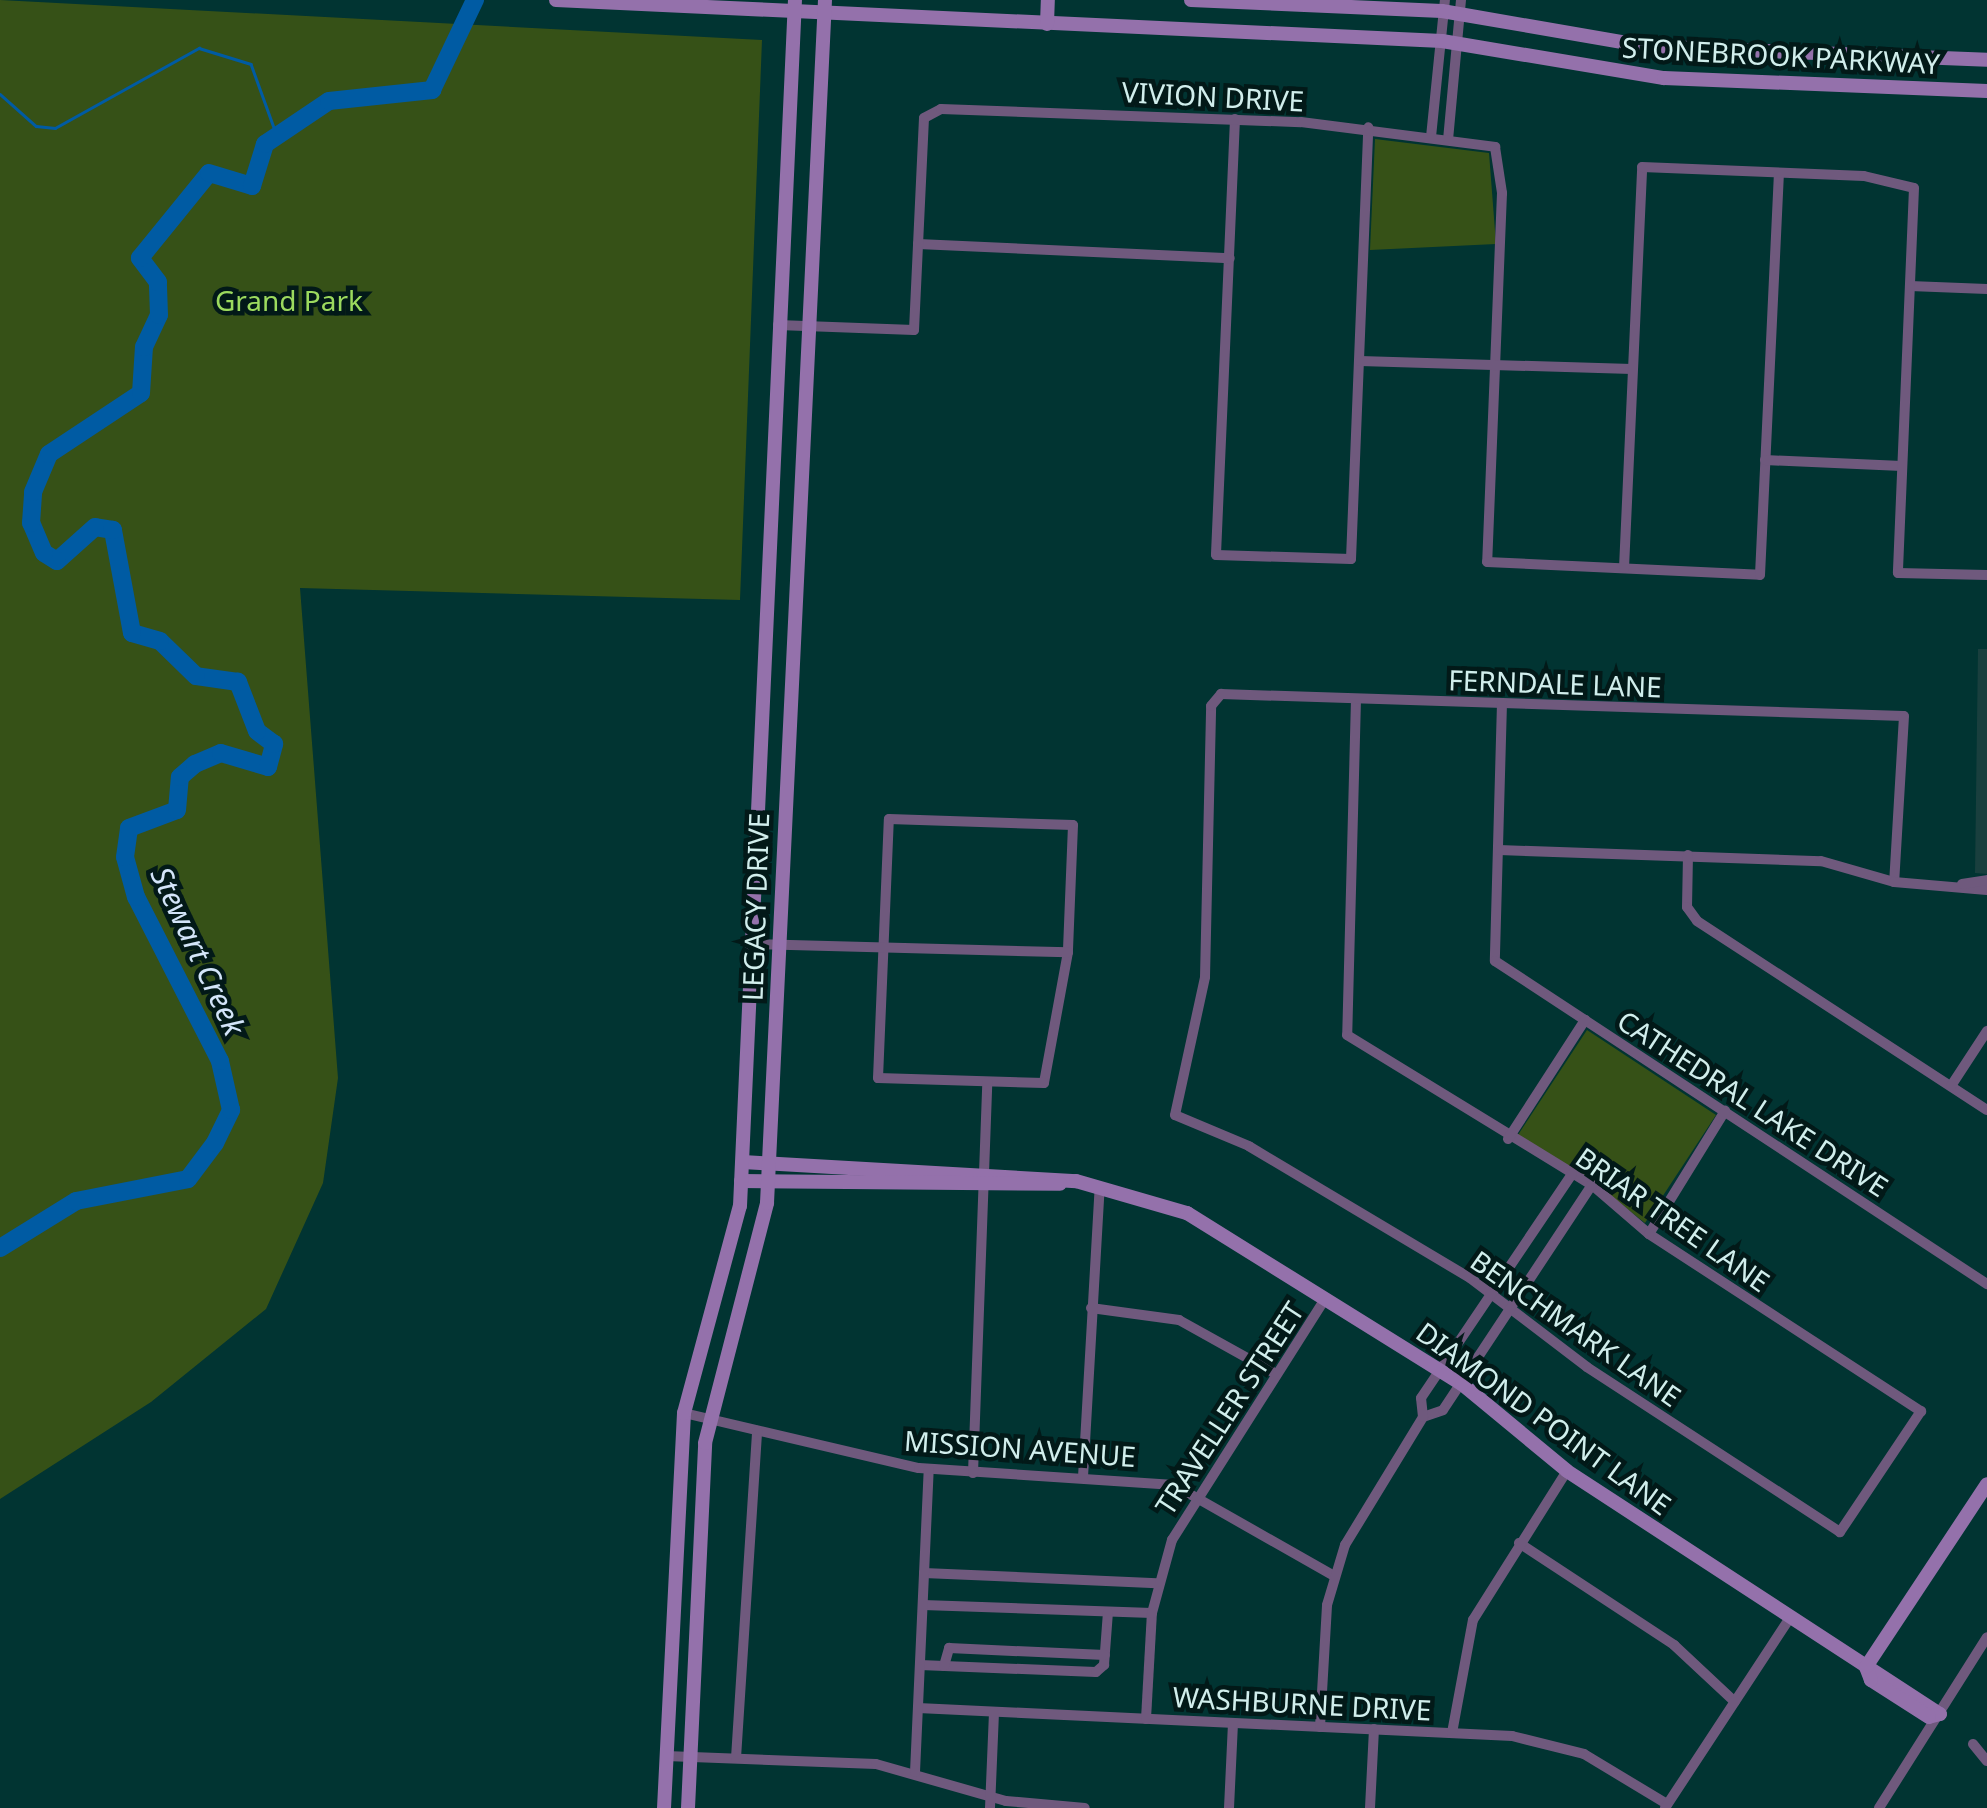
<!DOCTYPE html>
<html>
<head>
<meta charset="utf-8">
<style>
	body { margin:0 }
	#map { position:relative; width:1987px; height:1808px; overflow:hidden; background:#013432; font-family:"Noto Sans",sans-serif }
	div>[style] { position:absolute }
	.built>* { inset:0; background:#193f3e }
	.green>* { inset:0; background:#365117 }
	.stream>* { height:2.5px; margin:-1.25px; padding:0 1.25px; transform-origin:1.25px; border-radius:1.25px; background:#005ba3 }
	.river>* { height:18px; margin:-9px; padding:0 9px; transform-origin:9px; border-radius:9px; background:#005ba3 }
	.street>* { height:10px; margin:-5px; padding:0 5px; transform-origin:5px; border-radius:5px; background:#6f597d }
	.secondary>* { height:14px; margin:-7px; padding:0 7px; transform-origin:7px; border-radius:7px; background:#9471ab }
	span { translate:-50% -50%; white-space:nowrap; text-align:center; line-height:1.15; -webkit-text-stroke:9px #021918; paint-order:stroke }
	.street-label { font-size:28px; color:#d1eeec }
	.park-label { font-size:28px; color:#9cda5e }
	.water-label { font-size:30px; color:#d3e5f9; font-style:italic }
</style>
</head>
<body>
<div id="map">
	<div class="built">
		<div style="clip-path:polygon(1978px 649px,1987px 649px,1987px 874px,1975px 873px)"></div>
	</div>
	<div class="green">
		<div style="clip-path:polygon(0 0,762px 40px,740px 600px,300px 588px,338px 1078px,323px 1183px,266px 1309px,151px 1402px,0 1499px)"></div>
		<div style="clip-path:polygon(1375px 139px,1489px 153px,1496px 244px,1370px 250px)"></div>
		<div style="clip-path:polygon(1587px 1030px,1716px 1115px,1645px 1223px,1583px 1174px,1516px 1138px)"></div>
	</div>
	<div class="stream">
		<div style="left:0;top:94px;width:48px;rotate:41.6deg"></div>
		<div style="left:36px;top:126px;width:19px;rotate:6deg"></div>
		<div style="left:55px;top:128px;width:165px;rotate:-29.1deg"></div>
		<div style="left:199px;top:48px;width:54px;rotate:17.1deg"></div>
		<div style="left:251px;top:64px;width:77px;rotate:70.1deg"></div>
	</div>
	<div class="river">
		<div style="left:0;top:1248px;width:89px;rotate:-31.7deg"></div>
		<div style="left:76px;top:1201px;width:114px;rotate:-11.1deg"></div>
		<div style="left:188px;top:1179px;width:45px;rotate:-53.1deg"></div>
		<div style="left:215px;top:1143px;width:37px;rotate:-64deg"></div>
		<div style="left:231px;top:1110px;width:50px;rotate:-102.7deg"></div>
		<div style="left:220px;top:1061px;width:184px;rotate:-117.1deg"></div>
		<div style="left:136px;top:897px;width:41px;rotate:-105.4deg"></div>
		<div style="left:125px;top:857px;width:29px;rotate:-82deg"></div>
		<div style="left:129px;top:828px;width:51px;rotate:-20.6deg"></div>
		<div style="left:177px;top:810px;width:33px;rotate:-85deg"></div>
		<div style="left:180px;top:777px;width:20px;rotate:-41deg"></div>
		<div style="left:195px;top:764px;width:28px;rotate:-23deg"></div>
		<div style="left:221px;top:753px;width:49px;rotate:16.6deg"></div>
		<div style="left:268px;top:767px;width:24px;rotate:-75deg"></div>
		<div style="left:274px;top:744px;width:21px;rotate:-143deg"></div>
		<div style="left:257px;top:731px;width:53px;rotate:-111.2deg"></div>
		<div style="left:238px;top:682px;width:42px;rotate:-171.9deg"></div>
		<div style="left:196px;top:676px;width:50px;rotate:-135.8deg"></div>
		<div style="left:160px;top:641px;width:29px;rotate:-164deg"></div>
		<div style="left:132px;top:633px;width:105px;rotate:-100.5deg"></div>
		<div style="left:113px;top:530px;width:18px;rotate:-171deg"></div>
		<div style="left:95px;top:527px;width:51px;rotate:138.2deg"></div>
		<div style="left:57px;top:561px;width:15px;rotate:-148deg"></div>
		<div style="left:44px;top:553px;width:33px;rotate:-113deg"></div>
		<div style="left:31px;top:523px;width:31px;rotate:-86deg"></div>
		<div style="left:33px;top:492px;width:41px;rotate:-67.2deg"></div>
		<div style="left:49px;top:454px;width:110px;rotate:-33.5deg"></div>
		<div style="left:141px;top:393px;width:46px;rotate:-86.3deg"></div>
		<div style="left:144px;top:347px;width:35px;rotate:-65deg"></div>
		<div style="left:159px;top:315px;width:33px;rotate:-92deg"></div>
		<div style="left:158px;top:282px;width:30px;rotate:-127deg"></div>
		<div style="left:140px;top:258px;width:109px;rotate:-50.9deg"></div>
		<div style="left:209px;top:173px;width:45px;rotate:16.8deg"></div>
		<div style="left:252px;top:186px;width:44px;rotate:-72.8deg"></div>
		<div style="left:265px;top:144px;width:77px;rotate:-33.9deg"></div>
		<div style="left:329px;top:101px;width:104px;rotate:-6.1deg"></div>
		<div style="left:432px;top:90px;width:100px;rotate:-64.5deg"></div>
	</div>
	<div class="street">
		<div style="left:1235px;top:119px;width:436px;rotate:92.5deg"></div>
		<div style="left:1216px;top:555px;width:135px;rotate:1.7deg"></div>
		<div style="left:1351px;top:559px;width:432px;rotate:-87.7deg"></div>
		<div style="left:1431px;top:137px;width:138px;rotate:-84.2deg"></div>
		<div style="left:1448px;top:140px;width:141px;rotate:-84.7deg"></div>
		<div style="left:918px;top:244px;width:312px;rotate:2.6deg"></div>
		<div style="left:1910px;top:286px;width:77px;rotate:2.2deg"></div>
		<div style="left:778px;top:325px;width:136px;rotate:2.1deg"></div>
		<div style="left:914px;top:330px;width:212px;rotate:-87.3deg"></div>
		<div style="left:924px;top:118px;width:19px;rotate:-28deg"></div>
		<div style="left:941px;top:109px;width:360px;rotate:2.1deg"></div>
		<div style="left:1301px;top:122px;width:196px;rotate:7.3deg"></div>
		<div style="left:1495px;top:147px;width:47px;rotate:81.3deg"></div>
		<div style="left:1502px;top:193px;width:369px;rotate:92.3deg"></div>
		<div style="left:1487px;top:562px;width:273px;rotate:2.7deg"></div>
		<div style="left:1760px;top:575px;width:402px;rotate:-87.3deg"></div>
		<div style="left:1360px;top:361px;width:272px;rotate:1.7deg"></div>
		<div style="left:1765px;top:460px;width:137px;rotate:2.5deg"></div>
		<div style="left:1624px;top:568px;width:401px;rotate:-87.4deg"></div>
		<div style="left:1642px;top:167px;width:222px;rotate:2.3deg"></div>
		<div style="left:1864px;top:176px;width:51px;rotate:13.5deg"></div>
		<div style="left:1914px;top:188px;width:385px;rotate:92.4deg"></div>
		<div style="left:1898px;top:573px;width:89px;rotate:1.3deg"></div>
		<div style="left:1356px;top:699px;width:336px;rotate:91.5deg"></div>
		<div style="left:1347px;top:1035px;width:287px;rotate:31.5deg"></div>
		<div style="left:1592px;top:1185px;width:75px;rotate:40.7deg"></div>
		<div style="left:1649px;top:1234px;width:325px;rotate:33.1deg"></div>
		<div style="left:1921px;top:1411px;width:146px;rotate:123.8deg"></div>
		<div style="left:1840px;top:1532px;width:302px;rotate:-146.9deg"></div>
		<div style="left:1587px;top:1367px;width:147px;rotate:-142.7deg"></div>
		<div style="left:1470px;top:1278px;width:257px;rotate:-149.2deg"></div>
		<div style="left:1249px;top:1146px;width:80px;rotate:-157.3deg"></div>
		<div style="left:1175px;top:1115px;width:141px;rotate:-77.7deg"></div>
		<div style="left:1205px;top:977px;width:271px;rotate:-88.7deg"></div>
		<div style="left:1211px;top:706px;width:16px;rotate:-50deg"></div>
		<div style="left:1221px;top:694px;width:683px;rotate:1.84deg"></div>
		<div style="left:1904px;top:716px;width:166px;rotate:93.4deg"></div>
		<div style="left:1502px;top:703px;width:258px;rotate:91.6deg"></div>
		<div style="left:1495px;top:961px;width:589px;rotate:33.29deg"></div>
		<div style="left:889px;top:819px;width:184px;rotate:1.9deg"></div>
		<div style="left:1073px;top:825px;width:127px;rotate:92.3deg"></div>
		<div style="left:1068px;top:952px;width:133px;rotate:100.4deg"></div>
		<div style="left:1044px;top:1083px;width:166px;rotate:-178.3deg"></div>
		<div style="left:878px;top:1078px;width:259px;rotate:-87.6deg"></div>
		<div style="left:1499px;top:850px;width:322px;rotate:2deg"></div>
		<div style="left:1821px;top:861px;width:76px;rotate:16deg"></div>
		<div style="left:1894px;top:882px;width:93px;rotate:4.9deg"></div>
		<div style="left:1688px;top:855px;width:52px;rotate:91.1deg"></div>
		<div style="left:1687px;top:907px;width:17px;rotate:54deg"></div>
		<div style="left:1697px;top:921px;width:346px;rotate:33.1deg"></div>
		<div style="left:1962px;top:884px;width:25px;rotate:-9deg"></div>
		<div style="left:752px;top:944px;width:316px;rotate:1.5deg"></div>
		<div style="left:1951px;top:1086px;width:66px;rotate:-56.8deg"></div>
		<div style="left:1508px;top:1139px;width:142px;rotate:-57.1deg"></div>
		<div style="left:1649px;top:1234px;width:145px;rotate:-58.3deg"></div>
		<div style="left:1091px;top:1308px;width:89px;rotate:7.8deg"></div>
		<div style="left:1179px;top:1320px;width:111px;rotate:29.1deg"></div>
		<div style="left:684px;top:1413px;width:241px;rotate:13.2deg"></div>
		<div style="left:919px;top:1468px;width:256px;rotate:3.8deg"></div>
		<div style="left:1174px;top:1485px;width:184px;rotate:29.6deg"></div>
		<div style="left:1423px;top:1417px;width:21px;rotate:-19deg"></div>
		<div style="left:1443px;top:1410px;width:270px;rotate:-56.5deg"></div>
		<div style="left:973px;top:1473px;width:391px;rotate:-87.9deg"></div>
		<div style="left:1083px;top:1477px;width:291px;rotate:-86.7deg"></div>
		<div style="left:1519px;top:1543px;width:186px;rotate:33.3deg"></div>
		<div style="left:1674px;top:1645px;width:83px;rotate:43.1deg"></div>
		<div style="left:924px;top:1573px;width:233px;rotate:2.5deg"></div>
		<div style="left:923px;top:1605px;width:229px;rotate:2deg"></div>
		<div style="left:920px;top:1665px;width:176px;rotate:2.3deg"></div>
		<div style="left:1096px;top:1672px;width:11px;rotate:-41deg"></div>
		<div style="left:1104px;top:1665px;width:53px;rotate:-85.7deg"></div>
		<div style="left:944px;top:1666px;width:19px;rotate:-74deg"></div>
		<div style="left:949px;top:1648px;width:156px;rotate:2.6deg"></div>
		<div style="left:918px;top:1708px;width:595px;rotate:2.7deg"></div>
		<div style="left:1512px;top:1736px;width:74px;rotate:14deg"></div>
		<div style="left:1584px;top:1754px;width:97px;rotate:31.1deg"></div>
		<div style="left:1146px;top:1719px;width:106px;rotate:-86.8deg"></div>
		<div style="left:1152px;top:1613px;width:76px;rotate:-74.7deg"></div>
		<div style="left:1172px;top:1540px;width:285px;rotate:-57.6deg"></div>
		<div style="left:1320px;top:1727px;width:122px;rotate:-86.7deg"></div>
		<div style="left:1327px;top:1605px;width:63px;rotate:-73.3deg"></div>
		<div style="left:1345px;top:1545px;width:150px;rotate:-58.6deg"></div>
		<div style="left:1423px;top:1417px;width:19px;rotate:-96deg"></div>
		<div style="left:1421px;top:1398px;width:270px;rotate:-56deg"></div>
		<div style="left:1452px;top:1733px;width:115px;rotate:-79.5deg"></div>
		<div style="left:1473px;top:1620px;width:176px;rotate:-57.8deg"></div>
		<div style="left:1973px;top:1744px;width:22px;rotate:51deg"></div>
		<div style="left:666px;top:1756px;width:210px;rotate:2.2deg"></div>
		<div style="left:876px;top:1764px;width:135px;rotate:15.9deg"></div>
		<div style="left:1006px;top:1801px;width:79px;rotate:5.1deg"></div>
		<div style="left:736px;top:1758px;width:328px;rotate:-86.3deg"></div>
		<div style="left:915px;top:1772px;width:303px;rotate:-87.4deg"></div>
		<div style="left:990px;top:1808px;width:96px;rotate:-87.6deg"></div>
		<div style="left:1229px;top:1808px;width:85px;rotate:-87.3deg"></div>
		<div style="left:1370px;top:1808px;width:79px;rotate:-87.1deg"></div>
		<div style="left:1665px;top:1808px;width:227px;rotate:-56.7deg"></div>
		<div style="left:1879px;top:1808px;width:202px;rotate:-57.7deg"></div>
	</div>
	<div class="secondary">
		<div style="left:556px;top:0;width:887px;rotate:2.65deg"></div>
		<div style="left:1442px;top:41px;width:225px;rotate:9.5deg"></div>
		<div style="left:1664px;top:78px;width:323px;rotate:2.3deg"></div>
		<div style="left:1191px;top:0;width:251px;rotate:2.5deg"></div>
		<div style="left:1442px;top:11px;width:205px;rotate:9.8deg"></div>
		<div style="left:1644px;top:46px;width:343px;rotate:2.3deg"></div>
		<div style="left:1047px;top:24px;width:24px;rotate:-88deg"></div>
		<div style="left:743px;top:1162px;width:334px;rotate:3.3deg"></div>
		<div style="left:1076px;top:1181px;width:116px;rotate:16.1deg"></div>
		<div style="left:1187px;top:1213px;width:324px;rotate:31.9deg"></div>
		<div style="left:1462px;top:1384px;width:136px;rotate:39.6deg"></div>
		<div style="left:1567px;top:1471px;width:445px;rotate:33.1deg"></div>
		<div style="left:1940px;top:1714px;width:11px;rotate:165deg"></div>
		<div style="left:1929px;top:1717px;width:69px;rotate:-147.5deg"></div>
		<div style="left:1871px;top:1680px;width:14px;rotate:-111deg"></div>
		<div style="left:741px;top:1181px;width:319px;rotate:0.5deg"></div>
		<div style="left:1866px;top:1667px;width:219px;rotate:-56.5deg"></div>
		<div style="left:664px;top:1808px;width:396px;rotate:-87.1deg"></div>
		<div style="left:684px;top:1413px;width:214px;rotate:-74.9deg"></div>
		<div style="left:740px;top:1206px;width:1207px;rotate:-87.39deg"></div>
		<div style="left:688px;top:1808px;width:365px;rotate:-87.3deg"></div>
		<div style="left:705px;top:1443px;width:248px;rotate:-75.5deg"></div>
		<div style="left:767px;top:1203px;width:1204px;rotate:-87.24deg"></div>
	</div>
	<div class="street-label">
		<span style="left:1781px;top:55px;rotate:3deg">STONEBROOK PARKWAY</span>
		<span style="left:1213px;top:96px;rotate:3deg">VIVION DRIVE</span>
		<span style="left:1555px;top:683px;rotate:2deg">FERNDALE LANE</span>
		<span style="left:755px;top:907px;rotate:-88deg">LEGACY DRIVE</span>
		<span style="left:1753px;top:1103px;rotate:33deg">CATHEDRAL LAKE DRIVE</span>
		<span style="left:1673px;top:1219px;rotate:35deg">BRIAR TREE LANE</span>
		<span style="left:1576px;top:1328px;rotate:35deg">BENCHMARK LANE</span>
		<span style="left:1229px;top:1408px;rotate:-57deg">TRAVELLER STREET</span>
		<span style="left:1544px;top:1418px;rotate:36deg">DIAMOND POINT LANE</span>
		<span style="left:1020px;top:1448px;rotate:4deg">MISSION AVENUE</span>
		<span style="left:1302px;top:1703px;rotate:3deg">WASHBURNE DRIVE</span>
	</div>
	<div class="park-label">
		<span style="left:289px;top:300px">Grand Park</span>
	</div>
	<div class="water-label">
		<span style="left:198px;top:951px;rotate:65deg">Stewart Creek</span>
	</div>
</div>
</body>
</html>
